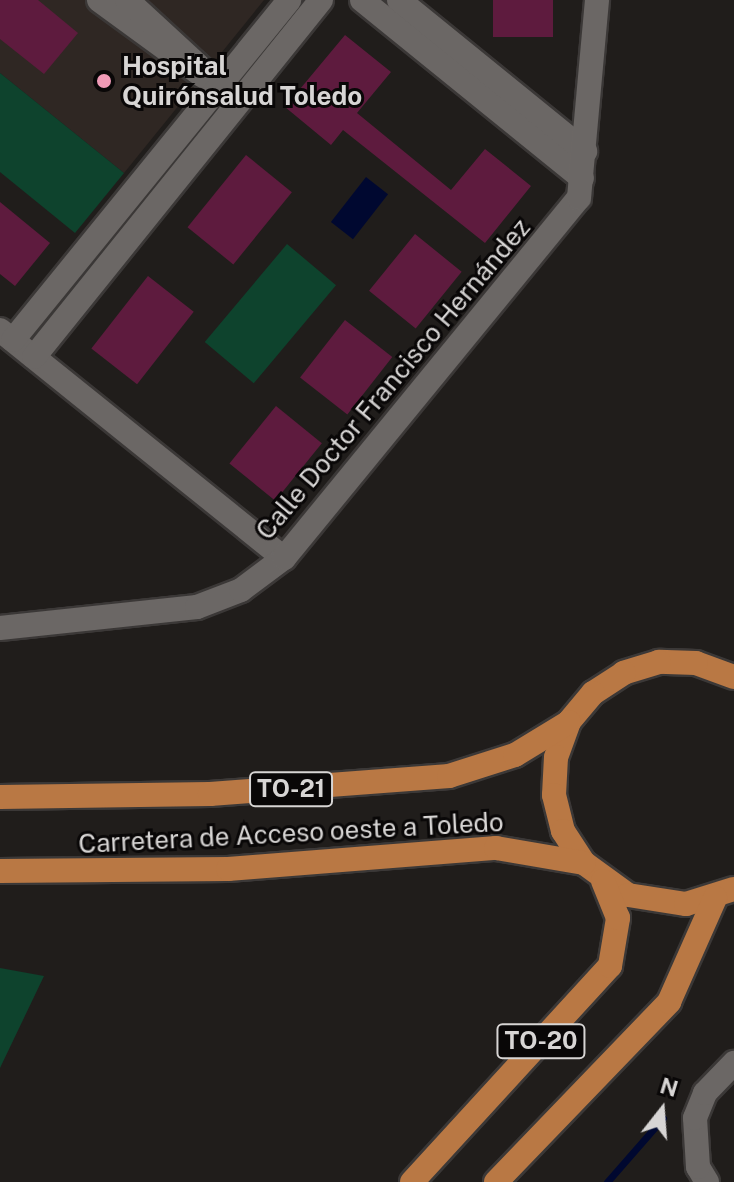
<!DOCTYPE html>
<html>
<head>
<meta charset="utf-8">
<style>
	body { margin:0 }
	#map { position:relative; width:734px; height:1182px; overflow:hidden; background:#201d1b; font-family:"Public Sans",sans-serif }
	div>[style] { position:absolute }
	.built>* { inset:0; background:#2f2723 }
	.green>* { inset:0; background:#0e432d; transform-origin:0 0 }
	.water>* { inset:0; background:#000830; transform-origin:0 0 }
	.stream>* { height:7px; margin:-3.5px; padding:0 3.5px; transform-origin:3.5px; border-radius:3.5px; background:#000830 }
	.building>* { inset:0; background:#5e1b3e; transform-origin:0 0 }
	.roads { filter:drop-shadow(2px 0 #3b3837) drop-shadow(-2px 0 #3b3837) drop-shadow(0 2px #3b3837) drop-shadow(0 -2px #3b3837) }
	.minor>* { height:24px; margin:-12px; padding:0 12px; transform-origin:12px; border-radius:12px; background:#6b6765 }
	.highway>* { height:24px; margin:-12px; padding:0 12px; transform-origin:12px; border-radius:12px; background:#b97844 }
	.dots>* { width:22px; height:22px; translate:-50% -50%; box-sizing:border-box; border:4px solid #090707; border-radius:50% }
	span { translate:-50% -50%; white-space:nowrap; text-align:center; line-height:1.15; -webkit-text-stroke:6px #090707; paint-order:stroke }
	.shield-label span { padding:2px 6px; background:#090707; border:2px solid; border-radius:6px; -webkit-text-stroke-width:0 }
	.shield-label { font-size:24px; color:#d7d5d4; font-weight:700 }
	.poi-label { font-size:26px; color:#d7d5d4; font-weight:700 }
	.left { translate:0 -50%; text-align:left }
	.street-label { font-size:26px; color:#d7d5d4 }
	.north { position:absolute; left:622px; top:1070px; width:80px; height:80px; -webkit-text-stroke:6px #090707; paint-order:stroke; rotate:17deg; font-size:22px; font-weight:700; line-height:32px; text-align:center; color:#d7d5d4 }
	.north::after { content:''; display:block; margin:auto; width:28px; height:36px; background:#d7d5d4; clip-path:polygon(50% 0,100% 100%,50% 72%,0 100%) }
</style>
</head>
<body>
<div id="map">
	<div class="built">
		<div style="clip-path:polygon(0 0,264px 0,124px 173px,0 73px)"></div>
	</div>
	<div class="green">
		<div style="clip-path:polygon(0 73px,124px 173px,75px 233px,0 172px)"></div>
		<div style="left:287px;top:244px;width:64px;height:128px;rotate:40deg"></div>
		<div style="clip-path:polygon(0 968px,44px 976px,0 1068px)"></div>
	</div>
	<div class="water">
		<div style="left:366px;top:177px;width:28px;height:57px;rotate:38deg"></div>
	</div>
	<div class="stream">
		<div style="left:607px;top:1182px;width:85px;rotate:-48.8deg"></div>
	</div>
	<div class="building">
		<div style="clip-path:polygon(0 0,38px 0,78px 33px,44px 74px,0 39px)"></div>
		<div style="left:493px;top:0;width:60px;height:37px"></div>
		<div style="clip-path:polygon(345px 35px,391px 72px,357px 113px,451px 190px,485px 149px,531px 186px,485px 243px,343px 130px,331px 145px,285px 107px)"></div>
		<div style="left:246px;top:155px;width:59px;height:93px;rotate:39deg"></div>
		<div style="clip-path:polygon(0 202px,50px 243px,15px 286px,0 274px)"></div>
		<div style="left:415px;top:234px;width:60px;height:73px;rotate:39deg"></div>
		<div style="left:148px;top:276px;width:58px;height:92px;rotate:38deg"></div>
		<div style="left:345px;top:320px;width:60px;height:73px;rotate:38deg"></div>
		<div style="left:276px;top:406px;width:59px;height:74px;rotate:39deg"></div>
	</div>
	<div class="roads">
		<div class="minor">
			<div style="left:99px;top:0;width:129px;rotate:36.2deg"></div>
			<div style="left:127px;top:0;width:140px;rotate:42.7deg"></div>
			<div style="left:362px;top:0;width:283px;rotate:39deg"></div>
			<div style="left:399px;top:0;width:240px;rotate:39.1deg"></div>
			<div style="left:0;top:330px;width:364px;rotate:38.8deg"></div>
			<div style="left:13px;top:340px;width:438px;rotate:-50.9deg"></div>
			<div style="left:34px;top:357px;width:458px;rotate:-51.2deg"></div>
			<div style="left:0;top:628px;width:198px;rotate:-6.1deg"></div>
			<div style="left:197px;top:607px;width:47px;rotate:-21.1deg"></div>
			<div style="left:241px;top:590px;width:54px;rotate:-36.7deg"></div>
			<div style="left:284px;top:558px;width:465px;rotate:-50.7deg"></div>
			<div style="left:579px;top:198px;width:199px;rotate:-84.8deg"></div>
			<div style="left:707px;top:1182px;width:17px;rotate:-121deg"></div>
			<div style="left:698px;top:1167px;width:49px;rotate:-93.5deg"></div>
			<div style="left:695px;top:1118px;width:27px;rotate:-68deg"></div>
			<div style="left:705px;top:1093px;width:42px;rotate:-46deg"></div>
		</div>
		<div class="highway">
			<div style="left:734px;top:677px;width:40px;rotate:-159.8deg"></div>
			<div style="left:696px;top:663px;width:37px;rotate:-178deg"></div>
			<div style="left:659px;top:662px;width:37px;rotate:163deg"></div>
			<div style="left:624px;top:673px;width:37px;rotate:147deg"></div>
			<div style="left:593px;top:693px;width:38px;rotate:130deg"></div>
			<div style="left:569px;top:722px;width:37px;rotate:110deg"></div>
			<div style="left:556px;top:757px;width:38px;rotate:93deg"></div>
			<div style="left:554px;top:795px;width:37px;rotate:76deg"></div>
			<div style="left:563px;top:831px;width:38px;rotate:57deg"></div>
			<div style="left:584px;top:863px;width:54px;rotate:36deg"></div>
			<div style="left:628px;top:895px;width:59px;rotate:8.8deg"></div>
			<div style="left:686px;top:904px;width:50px;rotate:-17.4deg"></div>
			<div style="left:0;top:797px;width:210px;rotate:-0.8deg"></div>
			<div style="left:210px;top:794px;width:240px;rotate:-4.3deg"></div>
			<div style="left:449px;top:776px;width:69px;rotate:-17.7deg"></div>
			<div style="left:515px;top:755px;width:63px;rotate:-31.4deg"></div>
			<div style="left:0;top:871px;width:228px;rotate:-0.5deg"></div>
			<div style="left:228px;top:869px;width:269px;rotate:-4.5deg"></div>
			<div style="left:496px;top:848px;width:89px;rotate:9.7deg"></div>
			<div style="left:412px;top:1182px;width:293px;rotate:-47.5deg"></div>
			<div style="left:610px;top:966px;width:49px;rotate:-80.5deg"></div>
			<div style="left:618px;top:918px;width:40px;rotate:-112deg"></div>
			<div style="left:496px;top:1182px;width:250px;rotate:-46.1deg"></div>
			<div style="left:669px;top:1002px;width:114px;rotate:-66.1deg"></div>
		</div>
	</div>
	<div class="dots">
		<div style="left:104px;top:81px;background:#f09ab6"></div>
	</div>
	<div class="shield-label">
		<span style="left:291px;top:789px">TO-21</span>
		<span style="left:541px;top:1041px">TO-20</span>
	</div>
	<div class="poi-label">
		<span class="left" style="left:122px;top:81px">Hospital<br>Quirónsalud Toledo</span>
	</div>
	<div class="street-label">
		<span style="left:393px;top:379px;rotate:-50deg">Calle Doctor Francisco Hernández</span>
		<span style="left:291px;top:833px;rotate:-3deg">Carretera de Acceso oeste a Toledo</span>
	</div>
	<div class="north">N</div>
</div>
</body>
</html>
